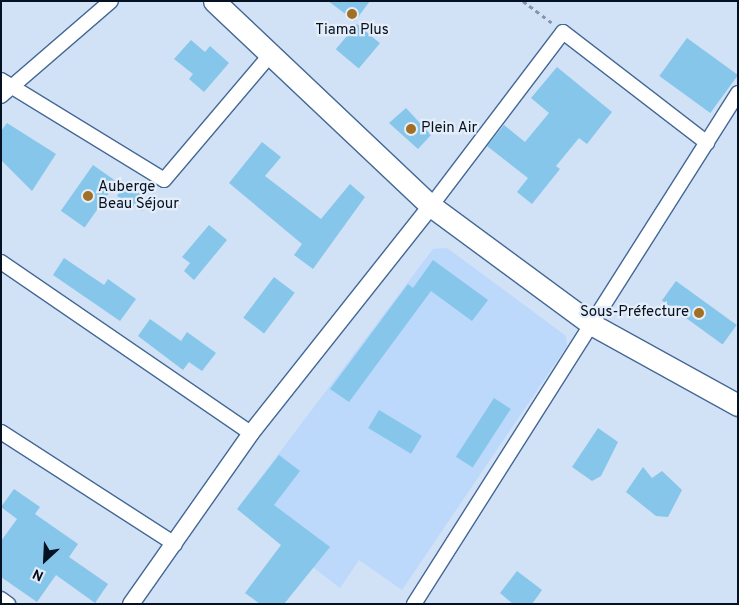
<!DOCTYPE html>
<html>
<head>
<meta charset="utf-8">
<style>
	body { margin:0 }
	#map { position:relative; width:739px; height:605px; overflow:hidden; background:#d1e1f6; font-family:Overpass,sans-serif }
	div>[style] { position:absolute }
	.built>* { inset:0; background:#bcd8fa }
	.building>* { inset:0; background:#86c6ea; transform-origin:0 0 }
	.path>* { height:3px; margin-top:-1.5px; transform-origin:0; background:repeating-linear-gradient(90deg,#8594a8 0 4px,transparent 0 8px) }
	.roads { filter:drop-shadow(1px 0 #446996) drop-shadow(-1px 0 #446996) drop-shadow(0 1px #446996) drop-shadow(0 -1px #446996) }
	.minor>* { height:14px; margin:-7px; padding:0 7px; transform-origin:7px; border-radius:7px; background:#fff }
	.tertiary>* { height:16px; margin:-8px; padding:0 8px; transform-origin:8px; border-radius:8px; background:#fff }
	.primary>* { height:21px; margin:-10.5px; padding:0 10.5px; transform-origin:10.5px; border-radius:10.5px; background:#fff }
	.dots>* { width:14px; height:14px; translate:-50% -50%; box-sizing:border-box; border:2px solid #e5eef8; border-radius:50% }
	span { translate:-50% -50%; white-space:nowrap; text-align:center; line-height:1.15; -webkit-text-stroke:4.5px #e5eef8; paint-order:stroke }
	.poi-label { font-size:15px; color:#041224 }
	.left { translate:0 -50%; text-align:left }
	.right { translate:-100% -50%; text-align:right }
	.frame { position:absolute; inset:0; border:2px solid #041224; pointer-events:none }
	.north { position:absolute; left:20px; top:535px; width:50px; height:50px; -webkit-text-stroke:4px #e5eef8; paint-order:stroke; rotate:205deg; font-size:14px; font-weight:700; line-height:20px; text-align:center; color:#041224 }
	.north::after { content:''; display:block; margin:auto; width:18px; height:22px; background:#041224; clip-path:polygon(50% 0,100% 100%,50% 72%,0 100%) }
</style>
</head>
<body>
<div id="map">
	<div class="built">
		<div style="clip-path:polygon(447px 248px,566px 336px,567px 346px,402px 590px,359px 560px,340px 588px,237px 509px,433px 249px)"></div>
	</div>
	<div class="building">
		<div style="clip-path:polygon(328px 1px,370px 1px,355px 21px)"></div>
		<div style="left:357px;top:24px;width:30px;height:33px;rotate:40deg"></div>
		<div style="left:687px;top:38px;width:63px;height:47px;rotate:36deg"></div>
		<div style="clip-path:polygon(191px 40px,205px 52px,210px 46px,229px 63px,204px 92px,189px 79px,193px 74px,174px 59px)"></div>
		<div style="clip-path:polygon(557px 67px,612px 112px,587px 144px,579px 138px,556px 166px,560px 169px,532px 204px,517px 192px,528px 178px,487px 146px,504px 125px,525px 142px,549px 113px,531px 98px)"></div>
		<div style="clip-path:polygon(406px 108px,431px 135px,418px 149px,389px 123px)"></div>
		<div style="clip-path:polygon(7px 123px,56px 154px,32px 191px,1px 160px,1px 131px)"></div>
		<div style="clip-path:polygon(262px 142px,281px 157px,265px 176px,321px 219px,350px 184px,365px 197px,313px 269px,294px 255px,302px 244px,229px 183px)"></div>
		<div style="left:93px;top:165px;width:29px;height:56px;rotate:35deg"></div>
		<div style="clip-path:polygon(125px 183px,150px 201px,142px 211px,117px 196px)"></div>
		<div style="clip-path:polygon(209px 225px,227px 240px,194px 280px,184px 271px,190px 263px,182px 257px)"></div>
		<div style="clip-path:polygon(64px 258px,104px 285px,108px 279px,136px 299px,120px 321px,53px 275px)"></div>
		<div style="clip-path:polygon(433px 260px,488px 300px,472px 321px,431px 291px,349px 402px,330px 389px,408px 284px,413px 288px)"></div>
		<div style="left:274px;top:277px;width:26px;height:51px;rotate:37deg"></div>
		<div style="left:676px;top:281px;width:75px;height:24px;rotate:36deg"></div>
		<div style="clip-path:polygon(150px 319px,181px 341px,187px 332px,216px 353px,202px 371px,189px 362px,183px 370px,138px 336px)"></div>
		<div style="left:494px;top:398px;width:20px;height:70px;rotate:33deg"></div>
		<div style="left:379px;top:410px;width:50px;height:21px;rotate:31deg"></div>
		<div style="clip-path:polygon(598px 428px,618px 442px,601px 476px,592px 481px,572px 467px)"></div>
		<div style="clip-path:polygon(279px 455px,300px 471px,274px 505px,330px 547px,284px 604px,260px 604px,245px 593px,281px 545px,237px 509px)"></div>
		<div style="clip-path:polygon(643px 467px,652px 478px,662px 471px,682px 490px,668px 517px,656px 516px,626px 492px)"></div>
		<div style="clip-path:polygon(14px 489px,40px 507px,35px 514px,78px 544px,69px 557px,108px 584px,95px 603px,56px 575px,37px 602px,1px 577px,1px 541px,17px 519px,1px 507px)"></div>
		<div style="clip-path:polygon(517px 571px,542px 590px,532px 604px,513px 604px,500px 593px)"></div>
	</div>
	<div class="path">
		<div style="left:523px;top:1px;width:38px;rotate:37deg"></div>
	</div>
	<div class="roads">
		<div class="minor">
			<div style="left:1px;top:80px;width:191px;rotate:31.5deg"></div>
			<div style="left:164px;top:180px;width:164px;rotate:-49.7deg"></div>
			<div style="left:1px;top:96px;width:145px;rotate:-40.8deg"></div>
			<div style="left:431px;top:206px;width:218px;rotate:-52.8deg"></div>
			<div style="left:563px;top:32px;width:182px;rotate:37.6deg"></div>
			<div style="left:1px;top:262px;width:303px;rotate:34.4deg"></div>
			<div style="left:1px;top:432px;width:207px;rotate:32.8deg"></div>
			<div style="left:1px;top:599px;width:9px;rotate:36deg"></div>
			<div style="left:414px;top:604px;width:605px;rotate:-57.62deg"></div>
		</div>
		<div class="tertiary">
			<div style="left:131px;top:604px;width:209px;rotate:-54.9deg"></div>
			<div style="left:251px;top:433px;width:290px;rotate:-51.6deg"></div>
		</div>
		<div class="primary">
			<div style="left:214px;top:1px;width:299px;rotate:43.4deg"></div>
			<div style="left:431px;top:206px;width:199px;rotate:36.4deg"></div>
			<div style="left:591px;top:324px;width:168px;rotate:28.9deg"></div>
		</div>
	</div>
	<div class="dots">
		<div style="left:352px;top:14px;background:#a17025"></div>
		<div style="left:411px;top:129px;background:#a17025"></div>
		<div style="left:88px;top:196px;background:#a17025"></div>
		<div style="left:699px;top:313px;background:#a17025"></div>
	</div>
	<div class="poi-label">
		<span style="left:352px;top:31px">Tiama Plus</span>
		<span class="left" style="left:421px;top:129px">Plein Air</span>
		<span class="left" style="left:98px;top:196px">Auberge<br>Beau Séjour</span>
		<span class="right" style="left:689px;top:313px">Sous-Préfecture</span>
	</div>
	<div class="frame"></div>
	<div class="north">N</div>
</div>
</body>
</html>
